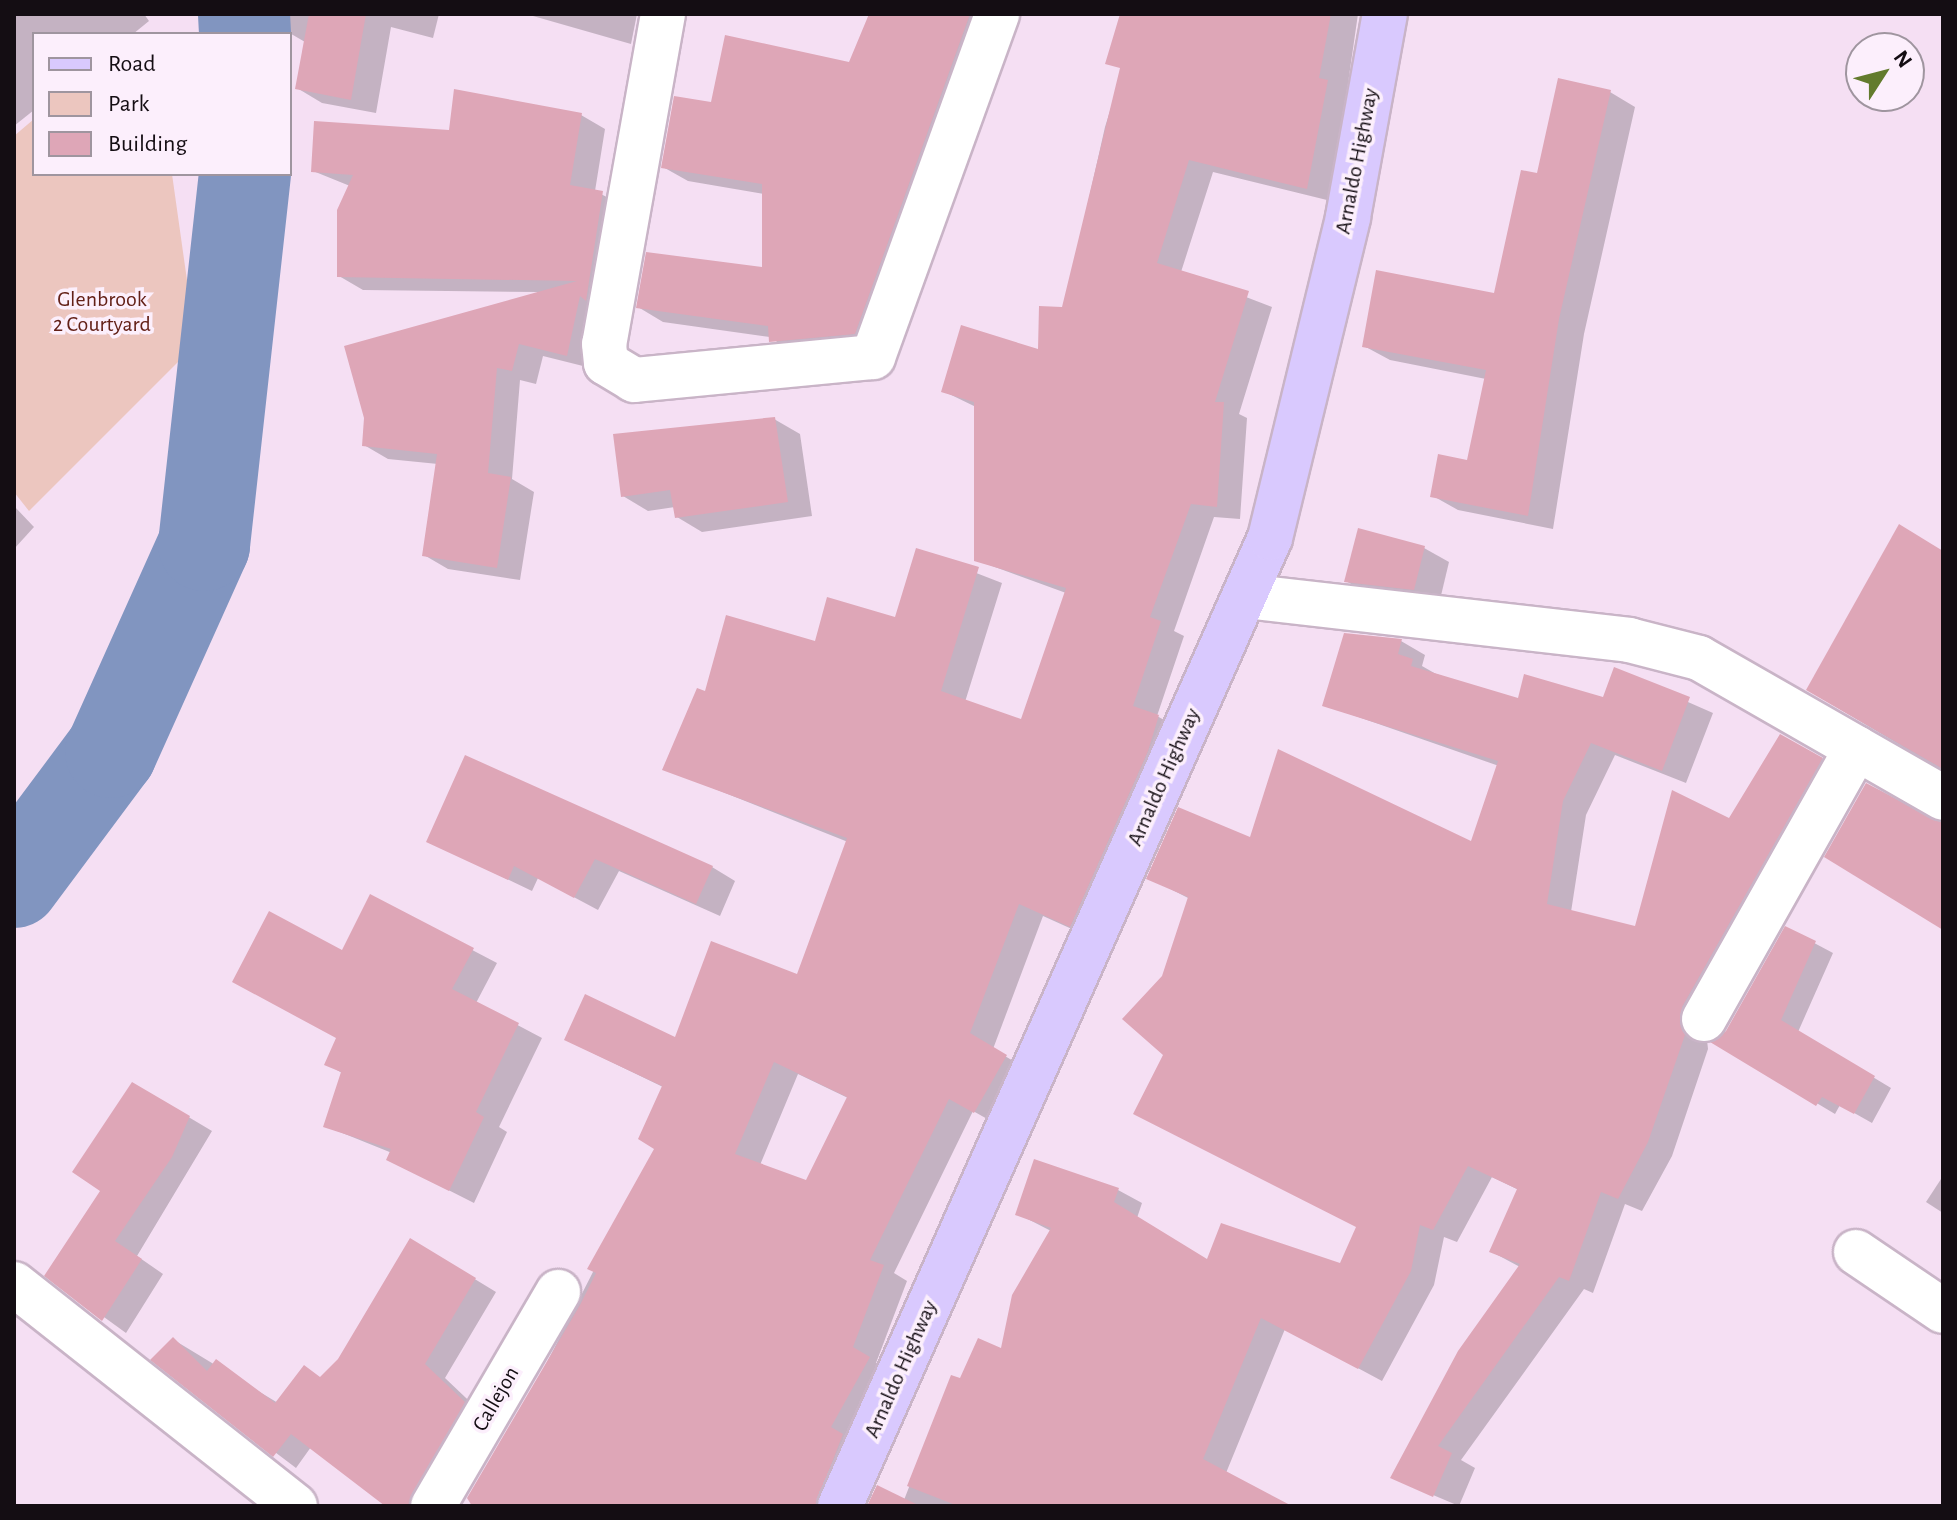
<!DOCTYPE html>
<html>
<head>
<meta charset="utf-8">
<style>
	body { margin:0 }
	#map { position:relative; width:1957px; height:1520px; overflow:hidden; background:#f5dff3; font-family:"Alegreya Sans",sans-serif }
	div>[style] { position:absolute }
	.green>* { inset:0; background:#ecc6bf }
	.shadow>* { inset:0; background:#0003 }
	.river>* { height:92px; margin:-46px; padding:0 46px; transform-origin:46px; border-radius:46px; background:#8195c0 }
	.building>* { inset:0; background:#dea6b7 }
	.roads { filter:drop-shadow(2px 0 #c9b4c7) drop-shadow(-2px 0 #c9b4c7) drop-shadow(0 2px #c9b4c7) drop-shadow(0 -2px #c9b4c7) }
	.minor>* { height:44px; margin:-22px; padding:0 22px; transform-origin:22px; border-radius:22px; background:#fff }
	.major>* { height:44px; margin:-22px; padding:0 22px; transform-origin:22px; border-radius:22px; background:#d9c9fe }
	span { translate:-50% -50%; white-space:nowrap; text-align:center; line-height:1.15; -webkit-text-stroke:7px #fceffc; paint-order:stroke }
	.street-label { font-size:22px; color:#140d13 }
	.park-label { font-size:22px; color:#632017 }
	.frame { position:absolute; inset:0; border:16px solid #140d13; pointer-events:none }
	.legend { position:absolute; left:32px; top:32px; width:260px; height:144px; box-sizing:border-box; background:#fceffc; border:2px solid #9f959f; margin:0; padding:10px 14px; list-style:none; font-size:24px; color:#140d13 }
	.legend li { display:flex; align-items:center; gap:16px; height:40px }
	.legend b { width:40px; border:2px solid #9f959f }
	.north { position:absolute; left:1845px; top:32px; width:80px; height:80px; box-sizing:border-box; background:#fceffc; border:2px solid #9f959f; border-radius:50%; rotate:54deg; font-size:22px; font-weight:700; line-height:32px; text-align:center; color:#140d13 }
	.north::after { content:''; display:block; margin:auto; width:28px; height:36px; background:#637b2d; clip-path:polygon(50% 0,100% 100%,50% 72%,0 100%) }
</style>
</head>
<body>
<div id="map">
	<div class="green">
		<div style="clip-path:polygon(34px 119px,34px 174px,172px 174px,196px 344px,29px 511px,14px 492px,14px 136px)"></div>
	</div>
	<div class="shadow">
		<div style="clip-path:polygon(14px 14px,144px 14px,149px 21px,133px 34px,34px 34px,34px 110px,14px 126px)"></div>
		<div style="clip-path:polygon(284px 14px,439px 14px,433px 38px,391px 27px,376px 113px,322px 103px,297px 88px,305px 42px,281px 28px)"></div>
		<div style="clip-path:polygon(526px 14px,637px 14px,631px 44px)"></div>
		<div style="clip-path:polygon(871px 14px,1005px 14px,880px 347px,796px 355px,770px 337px,663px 322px,638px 307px,764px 269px,764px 194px,688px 181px,663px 167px,713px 105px,850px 64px)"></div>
		<div style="clip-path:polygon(evenodd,1140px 14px,1358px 14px,1331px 201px,1213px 172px,1181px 272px,1272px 307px,1239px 414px,1247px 418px,1240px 519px,1214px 517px,1174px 631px,1184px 636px,1157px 716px,1182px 730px,1094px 939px,1043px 916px,993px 1049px,1030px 1071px,998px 1125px,973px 1111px,894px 1273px,907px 1281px,876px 1363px,893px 1372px,842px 1506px,474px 1506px,656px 1148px,663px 1087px,566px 1040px,677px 1040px,798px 977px,848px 842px,665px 769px,707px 693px,816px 644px,896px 620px,917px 550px,1002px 583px,965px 702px,1022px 721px,1066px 593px,976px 560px,976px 407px,943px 391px,1040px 352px,1064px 309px,1105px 127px,1140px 14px,798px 1074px,848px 1098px,807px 1182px,760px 1165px,798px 1074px)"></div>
		<div style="clip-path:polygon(1610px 92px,1635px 107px,1584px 334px,1553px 529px,1458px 510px,1433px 496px,1469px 462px,1486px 379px,1390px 360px,1364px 346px,1495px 295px,1539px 176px)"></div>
		<div style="clip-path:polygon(581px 115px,605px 129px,595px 191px,626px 207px,591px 368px,543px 356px,536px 384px,520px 380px,512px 479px,534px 492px,520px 580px,448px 569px,424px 555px,438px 464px,388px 459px,364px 445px,538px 292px,363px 290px,339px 276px,350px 186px,313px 171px,451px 132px)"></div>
		<div style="clip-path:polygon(774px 419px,800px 434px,812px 516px,702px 532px,677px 517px,675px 507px,648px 511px,623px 496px)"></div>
		<div style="clip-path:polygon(14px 506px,34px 527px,14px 549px)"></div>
		<div style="clip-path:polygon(1424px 548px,1449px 562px,1439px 604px,1371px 596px,1346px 581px)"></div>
		<div style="clip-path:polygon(1943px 553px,1943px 771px,1808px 690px)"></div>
		<div style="clip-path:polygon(1401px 641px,1425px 655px,1422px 666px,1436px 674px,1519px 701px,1604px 699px,1615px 670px,1713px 713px,1686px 783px,1615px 755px,1586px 815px,1571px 912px,1636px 928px,1730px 821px,1781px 736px,1845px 773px,1705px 1021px,1708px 1049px,1672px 1156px,1642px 1211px,1625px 1204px,1593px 1293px,1584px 1289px,1461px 1460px,1475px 1468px,1459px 1506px,1393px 1478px,1520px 1267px,1492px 1252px,1519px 1190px,1492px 1177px,1457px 1242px,1444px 1237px,1434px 1285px,1382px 1381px,1285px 1329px,1226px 1473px,1285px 1506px,868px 1506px,904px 1500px,952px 1377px,961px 1381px,1003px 1351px,1051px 1231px,1018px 1214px,1118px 1190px,1142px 1203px,1137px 1218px,1208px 1261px,1341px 1266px,1358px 1227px,1166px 1054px,1163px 977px,1190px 899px,1149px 878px,1251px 840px,1472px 844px,1499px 766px,1324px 705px)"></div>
		<div style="clip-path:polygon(428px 841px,712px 867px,735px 881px,720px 916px,619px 871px,598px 910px,538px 878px,532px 891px)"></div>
		<div style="clip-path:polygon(371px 897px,497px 963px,476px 1003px,542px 1038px,499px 1127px,507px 1132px,474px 1203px,389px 1160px,392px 1153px,325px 1126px,342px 1073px,327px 1064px,339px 1038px,343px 953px)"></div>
		<div style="clip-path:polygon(1786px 928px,1833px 953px,1798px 1032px,1891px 1088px,1872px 1123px,1840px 1105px,1835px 1114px,1714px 1042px,1727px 1033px)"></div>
		<div style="clip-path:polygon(133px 1084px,212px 1131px,137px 1256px,163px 1274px,126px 1333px,46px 1275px,102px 1190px)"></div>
		<div style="clip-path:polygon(1943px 1176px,1943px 1213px,1926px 1202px)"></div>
		<div style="clip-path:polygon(432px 1253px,496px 1292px,445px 1378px,485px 1416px,432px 1506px,389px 1506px,311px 1447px,296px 1468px,153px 1360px,174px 1340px,278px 1403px,322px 1378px)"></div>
	</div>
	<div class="river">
		<div style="left:244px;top:14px;width:20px;rotate:87deg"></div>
		<div style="left:14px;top:882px;width:162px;rotate:-53.3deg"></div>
		<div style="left:111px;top:752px;width:227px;rotate:-65.8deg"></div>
		<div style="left:204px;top:545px;width:373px;rotate:-83.7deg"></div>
	</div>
	<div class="building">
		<div style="clip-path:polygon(309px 14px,366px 14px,351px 100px,295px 89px)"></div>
		<div style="clip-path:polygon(869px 14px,970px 14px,855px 334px,769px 342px,768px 326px,636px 308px,646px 252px,762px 267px,762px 184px,661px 168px,674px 96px,711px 102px,725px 35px,849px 62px)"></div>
		<div style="clip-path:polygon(evenodd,1120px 14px,1331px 14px,1319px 78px,1328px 80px,1307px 189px,1189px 160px,1157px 263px,1249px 291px,1215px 402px,1224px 402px,1217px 507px,1191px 504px,1150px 617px,1161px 621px,1133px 706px,1159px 715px,1148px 751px,1070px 927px,1019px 904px,970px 1033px,1007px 1055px,974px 1113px,949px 1099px,870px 1260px,884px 1265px,853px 1347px,870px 1357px,831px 1427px,843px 1434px,815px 1506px,472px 1506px,467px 1498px,580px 1305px,596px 1273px,587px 1269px,654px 1149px,638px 1139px,662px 1086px,564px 1040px,585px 994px,675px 1037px,711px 941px,797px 974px,847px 838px,662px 770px,697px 688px,705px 691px,726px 615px,815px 641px,827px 597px,895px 617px,916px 548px,979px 567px,941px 691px,1021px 719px,1066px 588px,974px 561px,974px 402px,941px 392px,961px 325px,1038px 349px,1039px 306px,1062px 307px,1120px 68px,1105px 64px,1120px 14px,774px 1062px,847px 1097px,806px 1180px,735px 1154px,774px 1062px)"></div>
		<div style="clip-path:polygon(1558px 78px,1611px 90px,1559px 319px,1528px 516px,1430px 497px,1438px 454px,1467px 460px,1486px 370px,1362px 347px,1376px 270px,1494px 293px,1521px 170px,1537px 173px)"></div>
		<div style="clip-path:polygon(454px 89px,582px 113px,570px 185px,603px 191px,586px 301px,580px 296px,567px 356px,519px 344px,512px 371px,497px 368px,488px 473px,511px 477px,497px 568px,422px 556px,437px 454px,362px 446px,364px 418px,344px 346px,577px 281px,337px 277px,337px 210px,353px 175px,311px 172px,314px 121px,449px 130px)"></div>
		<div style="clip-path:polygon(775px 417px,788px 502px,675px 518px,670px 490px,621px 497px,613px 434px)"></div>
		<div style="clip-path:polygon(1899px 524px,1943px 551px,1943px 769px,1806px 690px)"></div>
		<div style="clip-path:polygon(1358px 528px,1425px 546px,1414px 590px,1344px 582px)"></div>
		<div style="clip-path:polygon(1344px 633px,1402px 639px,1398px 654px,1413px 659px,1411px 666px,1518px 698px,1524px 674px,1603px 697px,1614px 667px,1690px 697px,1662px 771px,1591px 743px,1563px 801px,1547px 904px,1635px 926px,1672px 790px,1729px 818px,1780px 734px,1823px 758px,1682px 1007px,1685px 1035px,1648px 1142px,1618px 1199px,1601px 1192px,1569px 1281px,1559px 1277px,1438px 1446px,1452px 1453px,1433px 1497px,1390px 1478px,1458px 1351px,1520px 1264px,1489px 1252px,1517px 1189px,1468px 1166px,1433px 1230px,1420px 1225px,1411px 1271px,1358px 1369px,1261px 1318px,1203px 1459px,1292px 1506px,958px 1506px,907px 1486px,951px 1375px,960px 1378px,978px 1338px,1001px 1348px,1012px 1295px,1051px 1228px,1015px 1215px,1034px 1159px,1119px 1188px,1114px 1202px,1207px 1259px,1221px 1223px,1340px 1263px,1356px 1227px,1133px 1114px,1163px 1055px,1122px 1019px,1162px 976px,1188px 897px,1146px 879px,1178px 807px,1250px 837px,1278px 749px,1471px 841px,1498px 761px,1322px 706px)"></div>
		<div style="clip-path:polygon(465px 755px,713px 866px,696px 904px,595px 859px,574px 898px,514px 866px,508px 880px,426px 842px)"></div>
		<div style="clip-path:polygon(1866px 783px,1943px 823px,1943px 930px,1824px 857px)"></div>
		<div style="clip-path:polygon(370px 894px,474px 948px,452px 989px,519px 1023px,476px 1112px,484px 1117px,449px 1191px,386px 1160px,391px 1149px,323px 1127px,341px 1072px,324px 1065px,336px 1038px,232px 982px,269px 911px,342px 950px)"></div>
		<div style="clip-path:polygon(1785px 926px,1816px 941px,1781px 1020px,1875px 1076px,1854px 1114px,1822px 1097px,1816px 1106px,1710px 1042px,1726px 1031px)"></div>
		<div style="clip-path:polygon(132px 1082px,190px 1116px,172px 1157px,115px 1241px,142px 1259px,102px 1321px,44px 1276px,100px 1191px,72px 1172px)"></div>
		<div style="clip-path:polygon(410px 1238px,476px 1278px,425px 1364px,465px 1402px,408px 1506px,385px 1506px,291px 1434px,273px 1457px,150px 1360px,173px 1337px,207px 1371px,216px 1359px,275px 1403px,304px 1365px,320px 1377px,338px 1359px)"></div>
		<div style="clip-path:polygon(877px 1485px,920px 1506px,867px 1506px)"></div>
	</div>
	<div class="roads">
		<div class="minor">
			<div style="left:663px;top:14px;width:335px;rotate:100.1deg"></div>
			<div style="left:604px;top:344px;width:19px;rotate:84deg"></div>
			<div style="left:606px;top:363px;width:33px;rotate:31deg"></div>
			<div style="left:634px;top:380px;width:240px;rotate:-5.5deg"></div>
			<div style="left:873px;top:357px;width:365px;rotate:-70.1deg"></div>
			<div style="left:1245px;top:596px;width:387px;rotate:6.5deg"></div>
			<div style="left:1629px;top:640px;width:72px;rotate:14.4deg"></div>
			<div style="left:1699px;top:658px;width:281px;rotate:29.8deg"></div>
			<div style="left:1704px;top:1019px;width:311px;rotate:-60.6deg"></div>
			<div style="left:1856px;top:1252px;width:105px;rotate:34.1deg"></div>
			<div style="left:14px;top:1284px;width:358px;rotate:38.3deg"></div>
			<div style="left:433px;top:1506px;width:248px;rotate:-59.7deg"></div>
		</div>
		<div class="major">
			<div style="left:840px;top:1506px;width:1059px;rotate:-66.05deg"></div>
			<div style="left:1270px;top:538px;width:330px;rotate:-76.3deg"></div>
			<div style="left:1348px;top:217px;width:206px;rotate:-79.7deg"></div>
		</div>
	</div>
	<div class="street-label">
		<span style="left:1357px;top:161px;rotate:-79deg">Arnaldo Highway</span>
		<span style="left:1164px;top:777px;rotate:-66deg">Arnaldo Highway</span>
		<span style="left:901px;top:1369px;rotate:-66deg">Arnaldo Highway</span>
		<span style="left:496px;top:1399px;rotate:-60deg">Callejon</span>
	</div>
	<div class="park-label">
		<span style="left:102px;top:312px">Glenbrook<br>2 Courtyard</span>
	</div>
	<div class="frame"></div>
	<ul class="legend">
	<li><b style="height:10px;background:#d9c9fe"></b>Road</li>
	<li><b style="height:22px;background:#ecc6bf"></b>Park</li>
	<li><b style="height:22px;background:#dea6b7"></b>Building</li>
	</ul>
	<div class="north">N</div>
</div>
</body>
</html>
